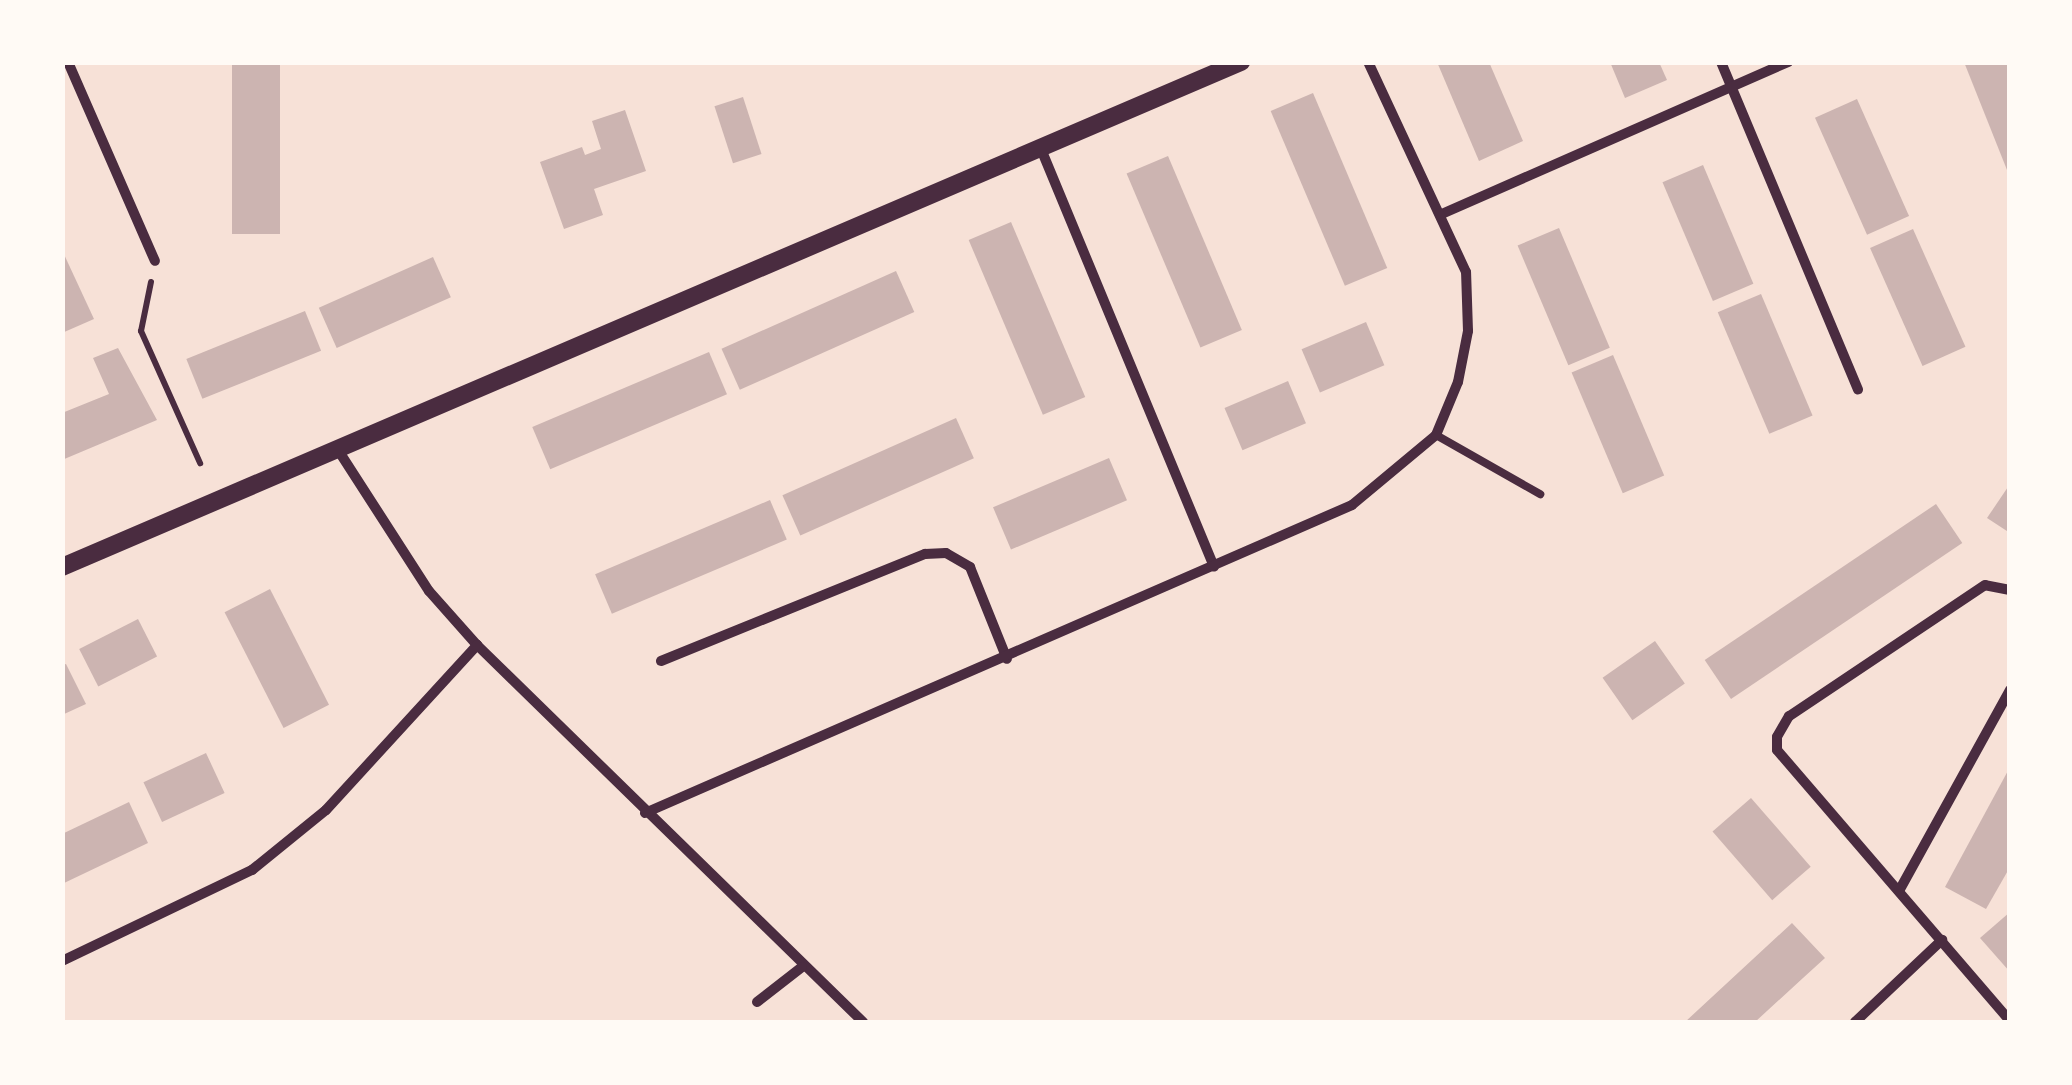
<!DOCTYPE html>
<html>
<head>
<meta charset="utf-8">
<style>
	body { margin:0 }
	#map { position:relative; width:2072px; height:1085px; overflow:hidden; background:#f7e1d7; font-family:"Playfair Display",serif }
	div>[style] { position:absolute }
	.building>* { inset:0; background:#ccb4b1; transform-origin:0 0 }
	.path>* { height:6px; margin:-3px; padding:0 3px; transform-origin:3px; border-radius:3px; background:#4a2c40 }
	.service>* { height:8px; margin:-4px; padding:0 4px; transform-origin:4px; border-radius:4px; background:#4a2c40 }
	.minor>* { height:10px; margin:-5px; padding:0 5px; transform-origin:5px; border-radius:5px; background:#4a2c40 }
	.tertiary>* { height:18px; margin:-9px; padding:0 9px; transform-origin:9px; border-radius:9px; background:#4a2c40 }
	span { translate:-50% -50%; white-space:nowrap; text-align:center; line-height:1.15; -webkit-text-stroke:8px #fffaf5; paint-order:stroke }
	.frame { position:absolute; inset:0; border:65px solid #fffaf5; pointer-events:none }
</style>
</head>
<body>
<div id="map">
	<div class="building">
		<div style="left:232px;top:62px;width:48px;height:172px"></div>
		<div style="clip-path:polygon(1437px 62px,1489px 62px,1523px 141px,1479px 161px)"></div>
		<div style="clip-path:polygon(1610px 62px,1659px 62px,1667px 80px,1625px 98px)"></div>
		<div style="clip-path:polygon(1964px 62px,2010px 62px,2010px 175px,2009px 175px)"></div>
		<div style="left:1313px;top:93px;width:190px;height:46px;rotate:67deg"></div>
		<div style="left:743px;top:97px;width:60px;height:30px;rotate:72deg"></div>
		<div style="left:1857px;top:99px;width:128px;height:46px;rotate:66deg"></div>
		<div style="clip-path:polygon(625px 110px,646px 171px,594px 189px,603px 215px,564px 229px,540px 162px,582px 147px,585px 155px,601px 149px,592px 121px)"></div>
		<div style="left:1168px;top:156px;width:189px;height:45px;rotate:67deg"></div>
		<div style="left:1703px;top:165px;width:129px;height:44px;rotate:67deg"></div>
		<div style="left:1011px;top:222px;width:190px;height:46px;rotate:67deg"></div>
		<div style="left:1559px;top:228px;width:130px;height:45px;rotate:67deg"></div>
		<div style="left:1913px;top:229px;width:129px;height:47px;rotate:66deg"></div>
		<div style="clip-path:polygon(62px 250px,94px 319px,62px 333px)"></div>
		<div style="left:433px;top:257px;width:44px;height:125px;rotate:66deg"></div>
		<div style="left:896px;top:271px;width:45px;height:191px;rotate:66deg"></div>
		<div style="left:1761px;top:294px;width:132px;height:47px;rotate:67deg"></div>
		<div style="left:305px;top:311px;width:43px;height:128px;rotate:68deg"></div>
		<div style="left:1366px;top:322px;width:47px;height:70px;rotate:67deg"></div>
		<div style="clip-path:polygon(118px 348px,157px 420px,62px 460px,62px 413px,109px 394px,93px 358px)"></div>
		<div style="left:709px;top:352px;width:46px;height:192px;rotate:67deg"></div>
		<div style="left:1613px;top:355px;width:131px;height:45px;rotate:67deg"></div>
		<div style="left:1288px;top:381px;width:46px;height:69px;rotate:67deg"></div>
		<div style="left:956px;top:418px;width:44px;height:190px;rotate:66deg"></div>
		<div style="left:1109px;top:458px;width:46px;height:126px;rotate:67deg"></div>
		<div style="clip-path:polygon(2010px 484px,2010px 533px,1987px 518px)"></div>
		<div style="left:770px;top:500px;width:43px;height:190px;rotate:67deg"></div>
		<div style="left:1936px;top:504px;width:47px;height:279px;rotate:56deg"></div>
		<div style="left:270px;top:589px;width:130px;height:51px;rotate:63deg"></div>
		<div style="left:138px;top:619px;width:42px;height:66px;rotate:63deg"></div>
		<div style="left:1655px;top:641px;width:52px;height:64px;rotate:55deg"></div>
		<div style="clip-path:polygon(66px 664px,86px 704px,62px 715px,62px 665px)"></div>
		<div style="left:206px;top:753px;width:44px;height:69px;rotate:65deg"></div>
		<div style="clip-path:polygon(2010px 767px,2010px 867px,1986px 909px,1945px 887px)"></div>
		<div style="left:1751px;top:798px;width:91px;height:51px;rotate:49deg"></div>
		<div style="clip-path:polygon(129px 802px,148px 843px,62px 884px,62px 834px)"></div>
		<div style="clip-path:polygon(2010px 912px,2010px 972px,1980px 938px)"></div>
		<div style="clip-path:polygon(1792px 923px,1825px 958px,1803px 978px,1755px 1022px,1685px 1022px)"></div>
	</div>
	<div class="path">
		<div style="left:151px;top:282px;width:50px;rotate:101.5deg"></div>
		<div style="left:141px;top:331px;width:145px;rotate:65.9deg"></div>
	</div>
	<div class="service">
		<div style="left:1436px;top:435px;width:120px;rotate:29.6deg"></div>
	</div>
	<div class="minor">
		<div style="left:68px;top:62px;width:217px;rotate:66.4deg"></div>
		<div style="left:1721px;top:62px;width:355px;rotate:67.3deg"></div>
		<div style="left:1041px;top:149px;width:452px;rotate:67.5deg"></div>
		<div style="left:1444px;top:213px;width:376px;rotate:-23.7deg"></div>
		<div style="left:340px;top:453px;width:164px;rotate:57.2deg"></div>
		<div style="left:429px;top:591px;width:72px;rotate:48.4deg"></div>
		<div style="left:477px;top:645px;width:540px;rotate:44.32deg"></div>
		<div style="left:2010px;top:590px;width:25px;rotate:-169deg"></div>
		<div style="left:1985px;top:585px;width:236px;rotate:146.2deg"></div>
		<div style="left:1789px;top:716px;width:24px;rotate:120deg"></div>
		<div style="left:1777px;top:737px;width:13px;rotate:90deg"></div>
		<div style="left:1777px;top:750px;width:357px;rotate:49.3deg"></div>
		<div style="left:661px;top:661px;width:285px;rotate:-22.1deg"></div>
		<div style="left:925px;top:554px;width:21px;rotate:-3deg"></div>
		<div style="left:946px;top:553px;width:28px;rotate:30deg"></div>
		<div style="left:970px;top:567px;width:99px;rotate:68.1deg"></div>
		<div style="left:645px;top:813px;width:771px;rotate:-23.54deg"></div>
		<div style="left:1352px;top:505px;width:109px;rotate:-39.8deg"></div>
		<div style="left:1436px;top:435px;width:57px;rotate:-67.5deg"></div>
		<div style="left:1458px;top:382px;width:52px;rotate:-78.9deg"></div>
		<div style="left:1468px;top:331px;width:59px;rotate:-91.9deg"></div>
		<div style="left:1466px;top:272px;width:232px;rotate:-115deg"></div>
		<div style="left:1899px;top:891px;width:230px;rotate:-61.1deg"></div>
		<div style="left:62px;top:961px;width:211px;rotate:-25.6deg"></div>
		<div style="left:252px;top:870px;width:95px;rotate:-39deg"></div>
		<div style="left:326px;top:810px;width:224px;rotate:-47.5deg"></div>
		<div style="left:757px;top:1002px;width:57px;rotate:-37.9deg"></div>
		<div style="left:1855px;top:1022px;width:120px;rotate:-43.3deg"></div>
	</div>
	<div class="tertiary">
		<div style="left:62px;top:567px;width:1283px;rotate:-23.19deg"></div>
	</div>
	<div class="frame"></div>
</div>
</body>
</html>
